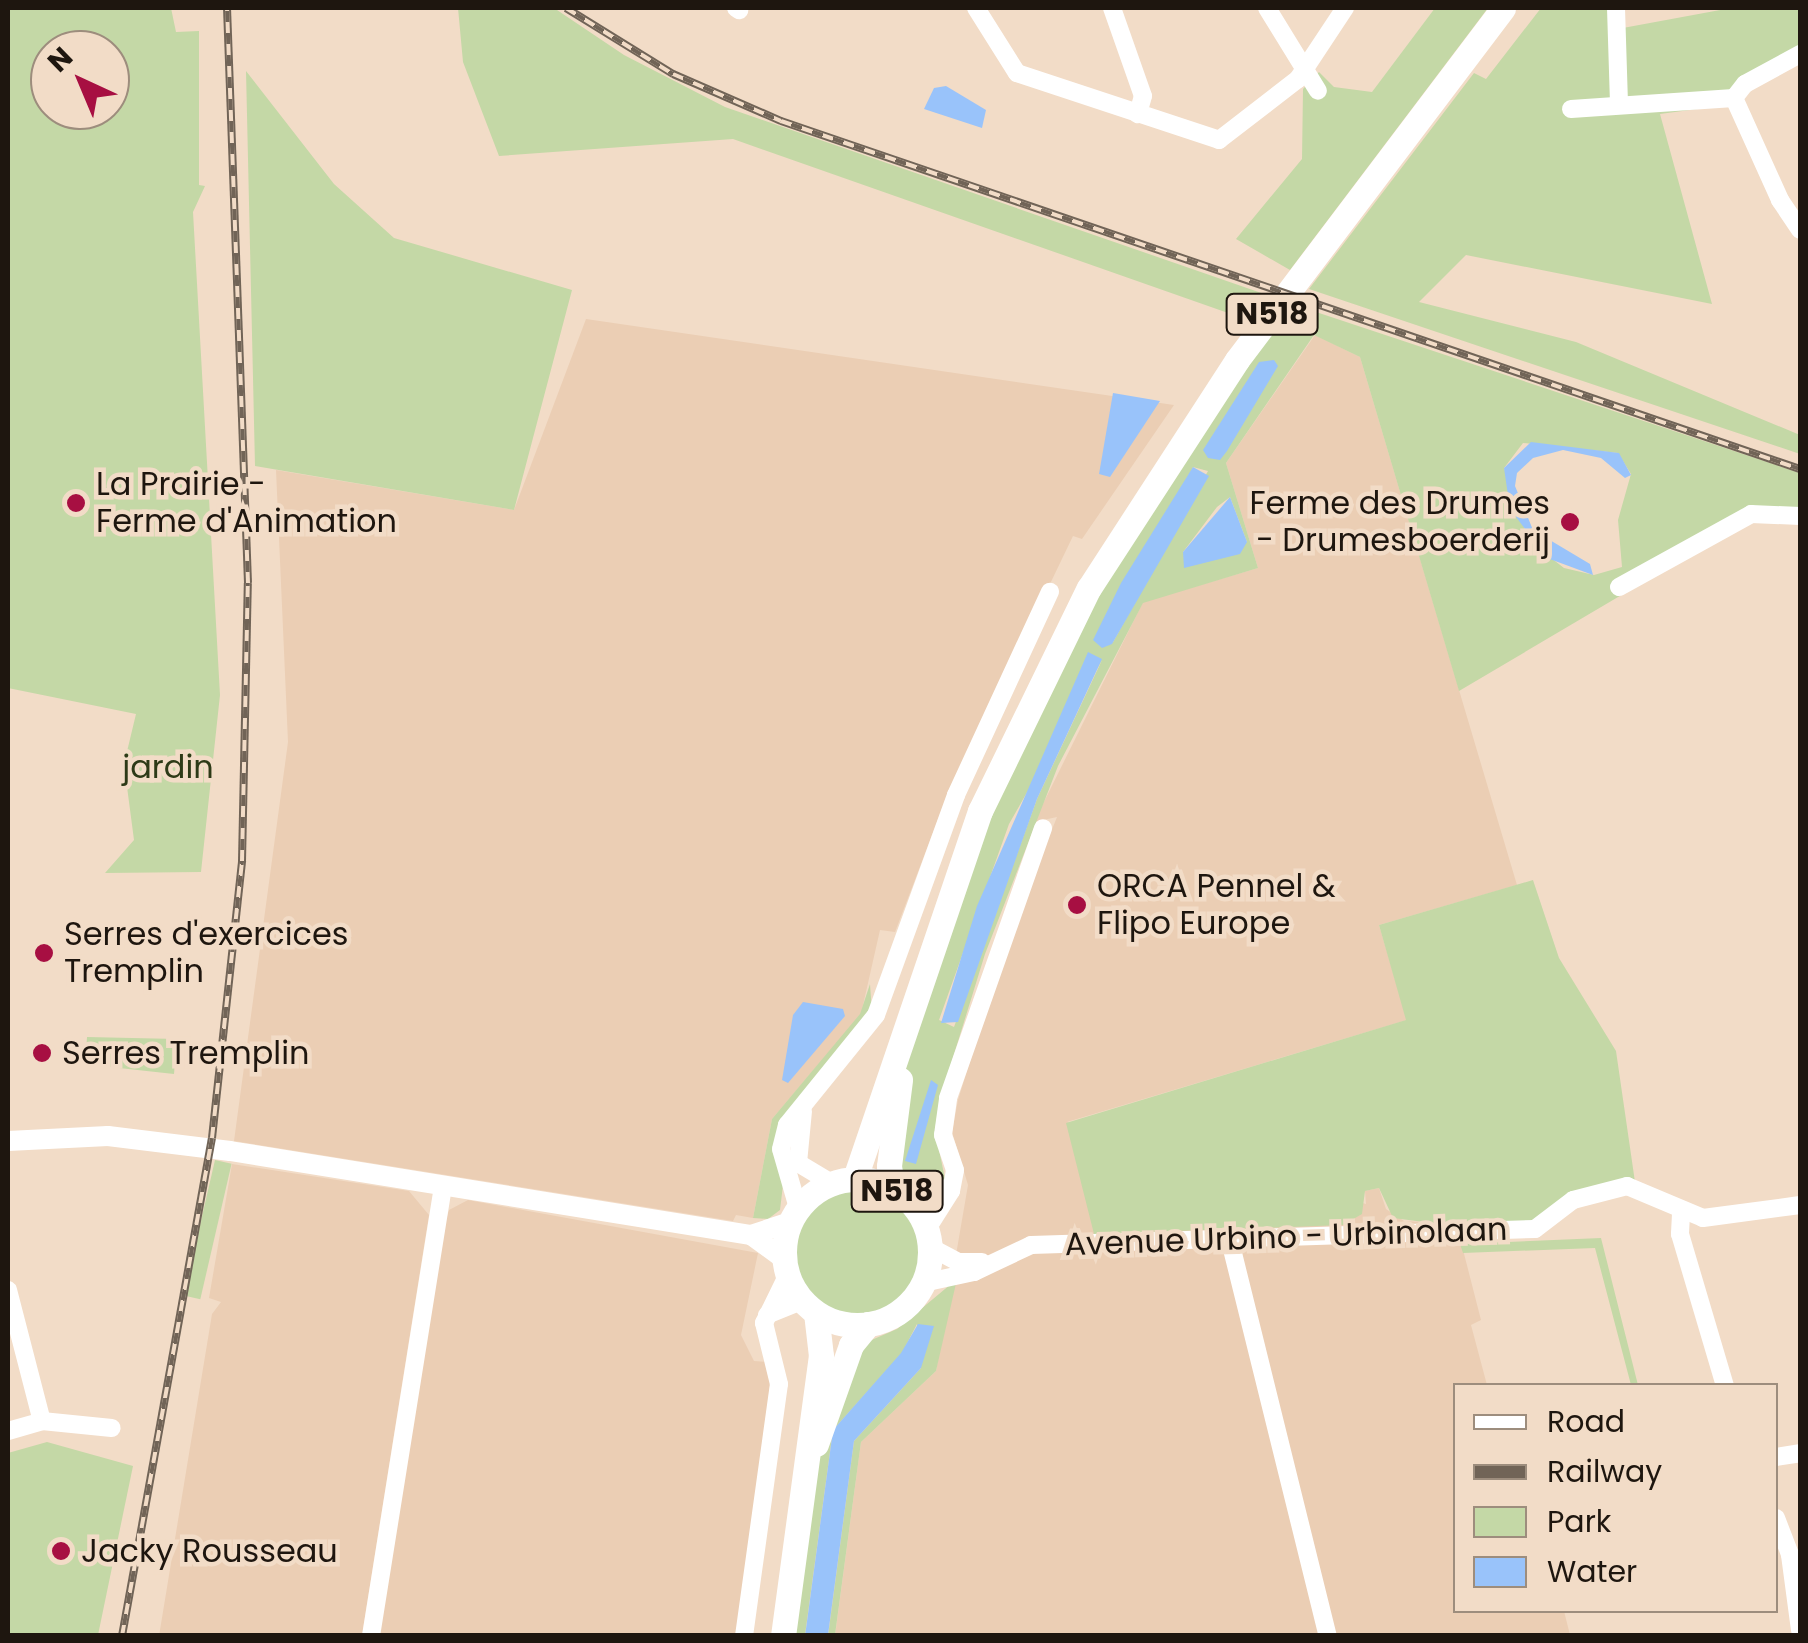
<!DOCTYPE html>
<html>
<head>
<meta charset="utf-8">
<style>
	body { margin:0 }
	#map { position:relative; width:1808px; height:1643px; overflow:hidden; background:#f2dcc7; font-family:Poppins,sans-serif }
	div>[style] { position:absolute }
	.built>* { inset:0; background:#ebceb4 }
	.green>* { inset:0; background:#c4d8a6; transform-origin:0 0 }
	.round { border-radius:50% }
	.water>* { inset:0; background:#99c3fa }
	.minor>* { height:18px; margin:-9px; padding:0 9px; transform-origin:9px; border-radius:9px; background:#fff }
	.major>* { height:20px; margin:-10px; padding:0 10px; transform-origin:10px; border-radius:10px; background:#fff }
	.highway>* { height:25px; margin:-12.5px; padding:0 12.5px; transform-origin:12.5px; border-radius:12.5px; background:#fff }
	.highway>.ring { margin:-12.5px; padding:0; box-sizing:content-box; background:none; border:25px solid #fff; border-radius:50% }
	.rail>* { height:8px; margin-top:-4px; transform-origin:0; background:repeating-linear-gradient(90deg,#f2dcc7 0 11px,#716457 0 22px); box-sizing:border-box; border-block:2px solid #716457 }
	.dots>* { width:28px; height:28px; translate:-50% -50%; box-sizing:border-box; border:5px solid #f2dcc7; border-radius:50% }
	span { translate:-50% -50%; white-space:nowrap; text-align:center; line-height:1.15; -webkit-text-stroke:9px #f2dcc7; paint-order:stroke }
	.shield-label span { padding:2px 8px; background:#f2dcc7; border:2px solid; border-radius:8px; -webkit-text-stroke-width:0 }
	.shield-label { font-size:30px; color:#1e160f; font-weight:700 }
	.poi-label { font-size:32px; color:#1e160f }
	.left { translate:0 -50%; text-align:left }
	.right { translate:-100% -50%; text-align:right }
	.park-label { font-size:32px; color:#2d3a17 }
	.street-label { font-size:32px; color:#1e160f }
	.frame { position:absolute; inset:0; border:10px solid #1e160f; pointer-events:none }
	.legend { position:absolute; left:1453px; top:1383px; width:325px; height:230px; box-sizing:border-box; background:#f2dcc7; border:2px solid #9d8d7d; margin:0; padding:12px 18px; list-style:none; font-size:30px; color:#1e160f }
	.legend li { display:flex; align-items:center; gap:20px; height:50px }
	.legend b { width:50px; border:2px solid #9d8d7d }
	.north { position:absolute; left:30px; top:30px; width:100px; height:100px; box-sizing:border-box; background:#f2dcc7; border:2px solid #9d8d7d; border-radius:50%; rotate:316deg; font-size:28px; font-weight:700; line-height:40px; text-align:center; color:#1e160f }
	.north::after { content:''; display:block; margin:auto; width:35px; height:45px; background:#a70f42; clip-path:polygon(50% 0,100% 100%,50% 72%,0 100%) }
</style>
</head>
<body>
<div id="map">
	<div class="built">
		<div style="clip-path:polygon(586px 319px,1174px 405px,1082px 539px,1073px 536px,942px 809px,895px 932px,880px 930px,861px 1014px,772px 1119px,753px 1218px,736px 1215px,733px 1221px,234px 1141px,288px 742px,276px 470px,514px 510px)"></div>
		<div style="clip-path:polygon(1315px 335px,1360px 357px,1517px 885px,1379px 925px,1407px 1020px,1067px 1122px,1366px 1204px,1365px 1191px,1379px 1188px,1386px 1209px,1404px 1221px,1425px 1222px,1460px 1238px,1481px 1320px,1471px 1325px,1487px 1385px,1456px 1386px,1456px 1610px,1564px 1611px,1570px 1635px,835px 1636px,861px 1442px,936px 1371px,968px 1185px,952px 1132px,958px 1100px,1009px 936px,1057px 817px,1034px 822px,1143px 602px,1258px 568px,1226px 463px)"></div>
		<div style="clip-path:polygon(232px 1164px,409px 1191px,429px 1215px,362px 1635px,159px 1636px,212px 1314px,221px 1302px,209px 1298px)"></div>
		<div style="clip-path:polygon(468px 1200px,758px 1253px,741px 1335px,754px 1361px,768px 1362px,772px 1370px,738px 1635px,379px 1636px,445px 1223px,449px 1210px)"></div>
	</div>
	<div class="green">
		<div style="clip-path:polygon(evenodd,8px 8px,171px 8px,176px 32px,199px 31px,199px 185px,205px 186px,193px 212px,220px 695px,201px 872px,105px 873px,134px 840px,124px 764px,136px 714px,8px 688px,8px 8px,50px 50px,110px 50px,110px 110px,50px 110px,50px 50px)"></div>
		<div style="clip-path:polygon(458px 8px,554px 8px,624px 55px,725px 107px,1270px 296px,1248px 320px,733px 139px,499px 156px,463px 62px)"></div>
		<div style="clip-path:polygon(1435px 8px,1488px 8px,1290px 270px,1236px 239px,1302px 159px,1303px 89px,1319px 72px,1334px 87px,1372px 92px)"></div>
		<div style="clip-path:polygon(1541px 8px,1611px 8px,1612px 30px,1731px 8px,1800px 8px,1800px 57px,1727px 105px,1660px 114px,1712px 304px,1466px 255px,1419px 302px,1576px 342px,1800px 435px,1800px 454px,1309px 289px,1474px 73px,1486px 79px)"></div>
		<div style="clip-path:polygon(246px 71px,334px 184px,394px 238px,572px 290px,514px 510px,255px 466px)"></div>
		<div style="clip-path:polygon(evenodd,1292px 304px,1800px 473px,1800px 522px,1759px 519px,1713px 541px,1459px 691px,1360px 357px,1314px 335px,1226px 463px,1258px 568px,1143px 603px,1058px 766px,985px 954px,939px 1103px,935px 1130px,945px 1179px,941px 1186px,916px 1188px,896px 1166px,906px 1055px,965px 871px,1072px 635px,1159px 489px,1292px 304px,1523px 443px,1618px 453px,1631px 474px,1618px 520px,1622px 567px,1594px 575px,1564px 568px,1529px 541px,1504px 468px,1523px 443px,1292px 304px,1193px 467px,1208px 471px,1112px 644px,1193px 467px,1292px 304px,1230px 497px,1247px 542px,1183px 552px,1217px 507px,1230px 497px,1292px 304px,1102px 660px,1037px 799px,954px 1027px,939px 1020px,1009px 824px,1102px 660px)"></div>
		<div style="clip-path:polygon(1533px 880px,1559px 958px,1616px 1051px,1635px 1182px,1537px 1224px,1427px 1229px,1424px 1222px,1393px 1218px,1379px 1188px,1365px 1191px,1362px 1214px,1343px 1225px,1094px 1234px,1066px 1123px,1406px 1020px,1379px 925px)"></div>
		<div style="clip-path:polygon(870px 984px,872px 1013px,792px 1110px,780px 1210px,768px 1219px,753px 1218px,772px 1119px,860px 1014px)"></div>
		<div style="clip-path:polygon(87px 1037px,177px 1039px,174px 1074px,110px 1067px,99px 1054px,86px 1053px)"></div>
		<div style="left:215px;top:1160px;width:17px;height:139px;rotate:13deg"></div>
		<div class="round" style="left:793px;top:1189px;width:126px;height:126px"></div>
		<div style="clip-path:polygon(1601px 1238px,1638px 1385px,1631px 1385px,1595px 1248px,1463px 1253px,1460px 1244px)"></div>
		<div style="clip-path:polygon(957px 1279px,936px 1371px,861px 1442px,835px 1635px,828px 1636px,854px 1441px,921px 1368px,917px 1324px,902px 1353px,833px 1430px,805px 1635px,790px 1636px,812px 1469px,853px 1348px,897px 1329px)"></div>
		<div style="clip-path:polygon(47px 1442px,133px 1466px,98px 1635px,8px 1635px,8px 1453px)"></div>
	</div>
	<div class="water">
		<div style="clip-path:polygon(946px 86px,986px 110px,982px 128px,924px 109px,934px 88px)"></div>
		<div style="clip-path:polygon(1274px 360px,1278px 366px,1227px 451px,1220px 460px,1208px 458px,1203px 450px,1259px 362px)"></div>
		<div style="clip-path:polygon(1113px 393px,1160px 401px,1110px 477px,1099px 474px)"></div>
		<div style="clip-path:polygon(1531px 442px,1619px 453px,1631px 475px,1625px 478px,1601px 458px,1563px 450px,1533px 458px,1517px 473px,1515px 486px,1533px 530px,1590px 564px,1593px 575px,1547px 558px,1510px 509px,1504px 468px)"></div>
		<div style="clip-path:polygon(1193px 467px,1209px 476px,1112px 644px,1102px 648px,1093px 640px,1121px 583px)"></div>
		<div style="clip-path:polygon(1230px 497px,1247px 542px,1240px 554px,1184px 568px,1183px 552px)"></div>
		<div style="clip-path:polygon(1088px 652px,1102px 659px,1037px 799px,958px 1022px,941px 1023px,977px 906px)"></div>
		<div style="clip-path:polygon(803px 1002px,843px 1009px,845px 1016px,788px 1083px,782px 1080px,793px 1015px)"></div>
		<div style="clip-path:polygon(931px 1080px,938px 1085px,916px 1164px,905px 1161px)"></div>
		<div style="clip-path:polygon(918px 1324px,934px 1326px,921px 1368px,854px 1441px,828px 1635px,805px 1636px,833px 1430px,901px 1353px)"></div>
	</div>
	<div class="minor">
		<div style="left:736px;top:8px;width:4px;rotate:34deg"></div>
		<div style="left:976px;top:8px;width:77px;rotate:57.8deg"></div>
		<div style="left:1017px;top:73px;width:213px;rotate:18.3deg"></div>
		<div style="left:1219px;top:140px;width:100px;rotate:-37.7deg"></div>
		<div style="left:1298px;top:79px;width:85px;rotate:-56.5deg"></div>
		<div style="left:1112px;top:8px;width:93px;rotate:70.6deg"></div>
		<div style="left:1143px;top:96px;width:19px;rotate:106deg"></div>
		<div style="left:1267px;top:8px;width:97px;rotate:58.4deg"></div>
		<div style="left:1616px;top:8px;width:97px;rotate:88.2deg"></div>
		<div style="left:1734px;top:98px;width:112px;rotate:65.7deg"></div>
		<div style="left:1780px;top:200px;width:36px;rotate:56deg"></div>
		<div style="left:1571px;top:109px;width:163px;rotate:-3.9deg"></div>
		<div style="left:1734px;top:98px;width:18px;rotate:-52deg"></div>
		<div style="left:1745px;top:84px;width:63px;rotate:-28.6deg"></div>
		<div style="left:1619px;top:587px;width:151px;rotate:-28.9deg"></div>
		<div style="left:1751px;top:514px;width:49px;rotate:2.3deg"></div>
		<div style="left:803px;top:1111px;width:52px;rotate:95.5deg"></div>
		<div style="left:798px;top:1163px;width:39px;rotate:31deg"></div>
		<div style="left:912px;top:1203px;width:36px;rotate:-24deg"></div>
		<div style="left:798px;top:1208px;width:61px;rotate:-106.1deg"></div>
		<div style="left:781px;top:1149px;width:25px;rotate:-76deg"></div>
		<div style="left:787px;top:1125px;width:141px;rotate:-51deg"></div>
		<div style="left:876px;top:1015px;width:234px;rotate:-70deg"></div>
		<div style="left:956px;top:795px;width:224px;rotate:-65.2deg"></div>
		<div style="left:1681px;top:1214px;width:20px;rotate:93deg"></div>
		<div style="left:1680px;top:1234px;width:159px;rotate:73.5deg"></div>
		<div style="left:927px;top:1229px;width:45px;rotate:-57.7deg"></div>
		<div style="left:951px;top:1191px;width:21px;rotate:-79deg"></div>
		<div style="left:955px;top:1170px;width:37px;rotate:-109deg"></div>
		<div style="left:943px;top:1135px;width:37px;rotate:-82deg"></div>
		<div style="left:948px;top:1098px;width:286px;rotate:-70.6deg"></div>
		<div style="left:1229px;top:1237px;width:411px;rotate:76.1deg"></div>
		<div style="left:930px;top:1247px;width:32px;rotate:28deg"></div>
		<div style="left:958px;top:1262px;width:24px"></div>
		<div style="left:923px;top:1283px;width:52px;rotate:-12.2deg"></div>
		<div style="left:974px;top:1272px;width:63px;rotate:-25.3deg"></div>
		<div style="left:1031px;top:1245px;width:504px;rotate:-1.82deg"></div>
		<div style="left:1535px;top:1229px;width:48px;rotate:-37.3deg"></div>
		<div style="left:1573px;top:1200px;width:56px;rotate:-14.5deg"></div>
		<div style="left:1627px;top:1186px;width:82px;rotate:22.8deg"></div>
		<div style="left:1703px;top:1218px;width:98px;rotate:-7.6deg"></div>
		<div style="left:8px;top:1290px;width:135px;rotate:75.5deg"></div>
		<div style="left:767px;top:1315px;width:38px;rotate:-22deg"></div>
		<div style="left:8px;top:1431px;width:35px;rotate:-16deg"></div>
		<div style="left:42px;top:1421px;width:70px;rotate:5.7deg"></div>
		<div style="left:1776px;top:1457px;width:24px;rotate:-9deg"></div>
		<div style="left:1776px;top:1518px;width:40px;rotate:69deg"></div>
		<div style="left:1790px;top:1555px;width:76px;rotate:82.4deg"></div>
		<div style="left:371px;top:1636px;width:456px;rotate:-80.9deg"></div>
		<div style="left:744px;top:1636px;width:254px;rotate:-82.1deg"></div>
		<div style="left:779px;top:1384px;width:63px;rotate:-103.8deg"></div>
		<div style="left:764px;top:1323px;width:52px;rotate:-63.9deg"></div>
	</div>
	<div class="major">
		<div style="left:8px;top:1141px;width:100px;rotate:-2.9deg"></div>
		<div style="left:108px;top:1136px;width:123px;rotate:7deg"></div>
		<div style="left:230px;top:1151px;width:528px;rotate:9.16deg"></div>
		<div style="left:751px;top:1235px;width:39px;rotate:36deg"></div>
		<div style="left:751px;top:1235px;width:41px;rotate:-18.4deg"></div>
	</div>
	<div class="highway">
		<div style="left:855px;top:1178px;width:388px;rotate:-71.2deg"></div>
		<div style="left:980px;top:811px;width:248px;rotate:-64deg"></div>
		<div style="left:1089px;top:588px;width:272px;rotate:-57deg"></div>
		<div style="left:1237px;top:360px;width:441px;rotate:-52.9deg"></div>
		<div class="ring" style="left:784px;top:1179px;width:121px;height:121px"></div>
		<div style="left:893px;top:1189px;width:23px;rotate:-100deg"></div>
		<div style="left:889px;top:1166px;width:87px;rotate:-82.7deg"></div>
		<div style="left:816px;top:1444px;width:105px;rotate:-70.5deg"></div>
		<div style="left:851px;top:1345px;width:27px;rotate:-51deg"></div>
		<div style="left:783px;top:1636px;width:283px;rotate:-82.3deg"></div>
		<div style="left:821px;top:1356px;width:43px;rotate:-96.6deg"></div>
	</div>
	<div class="rail">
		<div style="left:566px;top:8px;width:126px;rotate:31.7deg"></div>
		<div style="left:673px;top:74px;width:118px;rotate:23.5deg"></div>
		<div style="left:781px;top:121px;width:1077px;rotate:18.86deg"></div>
		<div style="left:122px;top:1636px;width:506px;rotate:-79.76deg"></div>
		<div style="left:212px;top:1138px;width:279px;rotate:-83.8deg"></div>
		<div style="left:242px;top:861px;width:278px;rotate:-88.8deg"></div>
		<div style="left:248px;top:583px;width:575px;rotate:-92.09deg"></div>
	</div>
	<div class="dots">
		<div style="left:76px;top:503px;background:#a70f42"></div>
		<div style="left:1570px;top:522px;background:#a70f42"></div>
		<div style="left:1077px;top:905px;background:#a70f42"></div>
		<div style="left:44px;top:953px;background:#a70f42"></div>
		<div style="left:42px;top:1053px;background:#a70f42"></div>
		<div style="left:61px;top:1551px;background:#a70f42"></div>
	</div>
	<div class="shield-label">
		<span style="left:1272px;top:314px">N518</span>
		<span style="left:897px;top:1191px">N518</span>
	</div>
	<div class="poi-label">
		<span class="left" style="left:96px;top:503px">La Prairie -<br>Ferme d'Animation</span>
		<span class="right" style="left:1550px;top:522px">Ferme des Drumes<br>- Drumesboerderij</span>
		<span class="left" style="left:1097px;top:905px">ORCA Pennel &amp;<br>Flipo Europe</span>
		<span class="left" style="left:64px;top:953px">Serres d'exercices<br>Tremplin</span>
		<span class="left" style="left:62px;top:1053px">Serres Tremplin</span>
		<span class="left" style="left:81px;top:1551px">Jacky Rousseau</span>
	</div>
	<div class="park-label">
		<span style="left:168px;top:767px">jardin</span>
	</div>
	<div class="street-label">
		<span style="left:1286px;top:1237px;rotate:-2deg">Avenue Urbino - Urbinolaan</span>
	</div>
	<div class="frame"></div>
	<ul class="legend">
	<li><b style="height:12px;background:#fff"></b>Road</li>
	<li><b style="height:12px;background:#716457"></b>Railway</li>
	<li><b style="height:28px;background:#c4d8a6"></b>Park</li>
	<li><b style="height:28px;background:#99c3fa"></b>Water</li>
	</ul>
	<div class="north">N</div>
</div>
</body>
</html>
